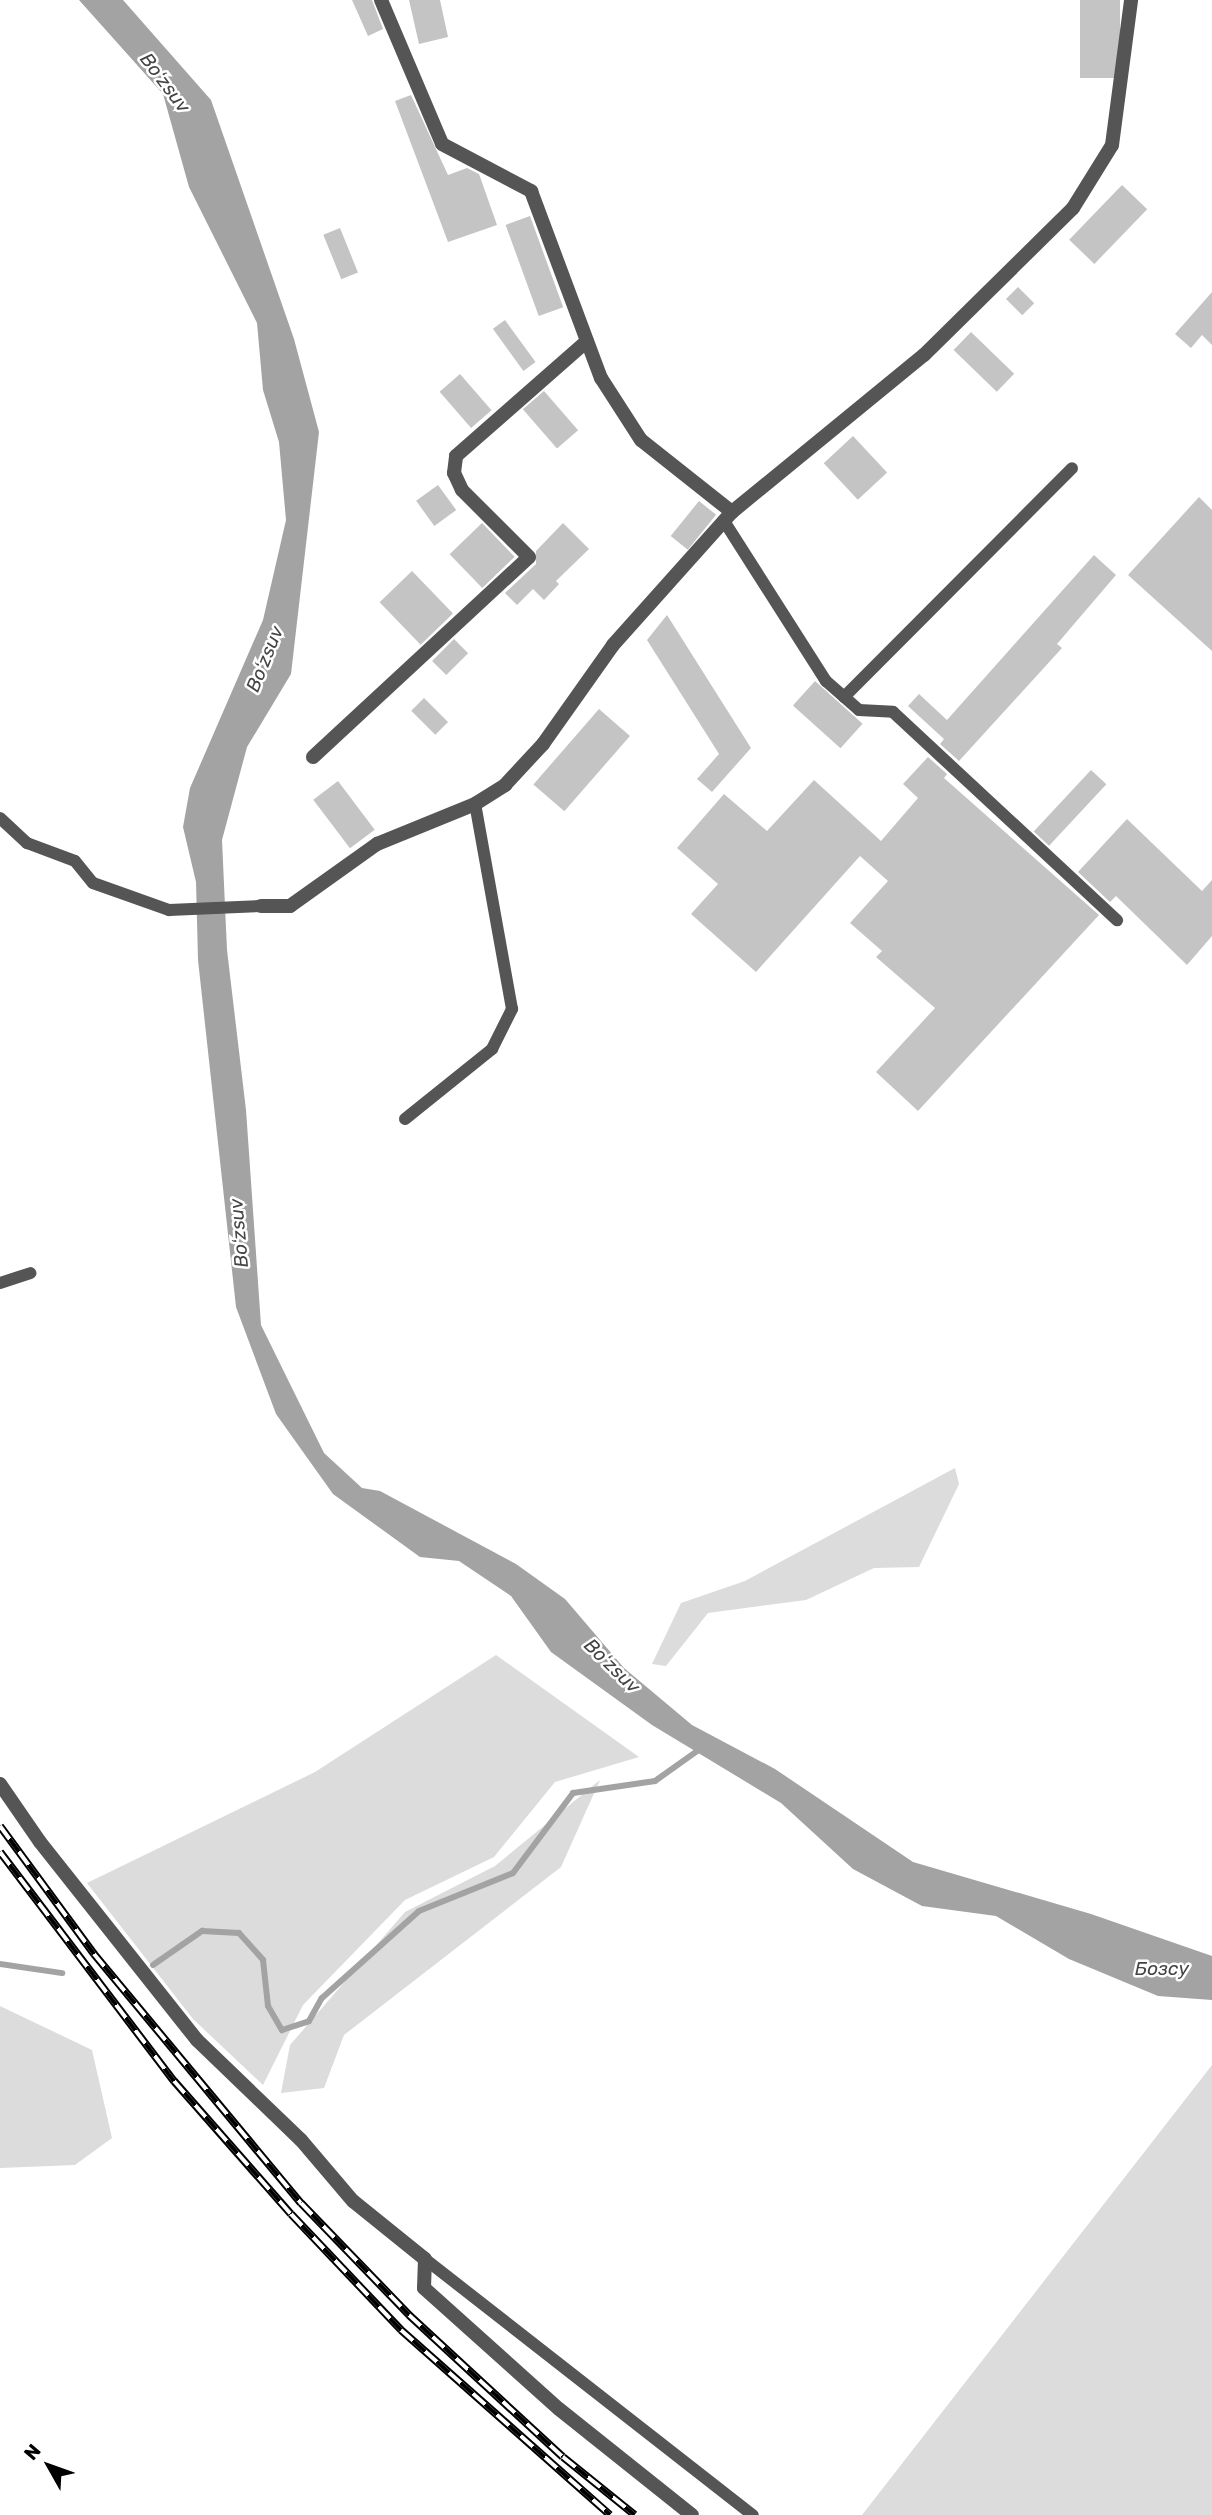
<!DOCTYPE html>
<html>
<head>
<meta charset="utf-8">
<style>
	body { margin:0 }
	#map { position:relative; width:1212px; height:2515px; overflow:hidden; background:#fff; font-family:Rubik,sans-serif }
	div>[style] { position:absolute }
	.green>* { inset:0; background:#dcdcdc }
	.water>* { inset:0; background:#a3a3a3 }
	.stream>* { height:6px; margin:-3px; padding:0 3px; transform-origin:3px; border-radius:3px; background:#a3a3a3 }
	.building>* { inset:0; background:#c4c4c4; transform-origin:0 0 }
	.service>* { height:12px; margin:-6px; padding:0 6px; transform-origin:6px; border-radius:6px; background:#555 }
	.minor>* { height:14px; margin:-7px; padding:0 7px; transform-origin:7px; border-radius:7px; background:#555 }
	.rail>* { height:8px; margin-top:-4px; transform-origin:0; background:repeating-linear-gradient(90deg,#fff 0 16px,#000 0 32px); box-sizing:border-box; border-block:2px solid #000 }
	span { translate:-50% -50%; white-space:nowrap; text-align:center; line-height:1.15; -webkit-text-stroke:5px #fff; paint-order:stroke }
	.water-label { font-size:19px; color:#444; font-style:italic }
	.north { position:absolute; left:14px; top:2431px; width:70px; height:70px; -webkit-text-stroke:5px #fff; paint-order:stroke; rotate:310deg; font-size:19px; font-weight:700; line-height:28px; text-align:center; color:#000 }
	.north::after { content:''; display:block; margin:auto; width:24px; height:32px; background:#000; clip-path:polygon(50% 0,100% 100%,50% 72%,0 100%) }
</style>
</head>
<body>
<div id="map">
	<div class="green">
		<div style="clip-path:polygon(955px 1468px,959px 1484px,919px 1567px,874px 1568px,806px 1600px,708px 1613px,666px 1666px,652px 1664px,681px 1603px,745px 1581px)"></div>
		<div style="clip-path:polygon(496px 1655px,639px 1757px,555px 1782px,494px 1857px,405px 1900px,303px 2005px,263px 2085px,193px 2019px,87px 1883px,315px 1772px)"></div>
		<div style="clip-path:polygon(600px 1780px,561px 1867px,344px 2035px,324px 2088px,281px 2093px,290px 2045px,405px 1912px,495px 1866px)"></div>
		<div style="clip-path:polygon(0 2006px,92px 2050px,112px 2138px,75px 2165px,0 2168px)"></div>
		<div style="clip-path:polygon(1212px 2065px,1212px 2515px,862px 2515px)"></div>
	</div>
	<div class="water">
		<div style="clip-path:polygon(79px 0,123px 0,211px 100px,294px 339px,319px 432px,291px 674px,247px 747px,222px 840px,227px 950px,246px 1110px,261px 1325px,324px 1453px,362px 1488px,380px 1491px,516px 1564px,565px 1599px,624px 1668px,692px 1725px,775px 1769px,913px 1862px,1091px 1914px,1212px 1956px,1212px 2000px,1158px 1996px,1069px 1959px,996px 1916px,922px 1906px,853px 1869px,781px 1803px,652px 1725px,551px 1652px,511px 1596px,459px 1561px,420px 1557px,333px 1494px,276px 1414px,236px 1307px,198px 960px,196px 882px,183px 827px,190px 788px,263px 620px,286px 520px,279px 442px,263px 390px,257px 323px,189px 187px,163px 94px)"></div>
	</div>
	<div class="stream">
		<div style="left:0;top:1964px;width:63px;rotate:8.3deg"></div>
		<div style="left:153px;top:1965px;width:60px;rotate:-34.8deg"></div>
		<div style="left:202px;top:1931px;width:37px;rotate:3deg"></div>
		<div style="left:239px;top:1933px;width:36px;rotate:48deg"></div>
		<div style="left:263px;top:1960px;width:46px;rotate:83.8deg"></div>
		<div style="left:268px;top:2006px;width:28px;rotate:60deg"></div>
		<div style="left:282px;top:2030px;width:28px;rotate:-18deg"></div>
		<div style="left:309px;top:2021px;width:26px;rotate:-61deg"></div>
		<div style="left:322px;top:1998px;width:130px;rotate:-41.9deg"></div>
		<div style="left:419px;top:1911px;width:101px;rotate:-22deg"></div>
		<div style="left:513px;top:1873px;width:100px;rotate:-53.1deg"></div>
		<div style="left:573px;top:1793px;width:83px;rotate:-8.3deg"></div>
		<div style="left:655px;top:1781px;width:55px;rotate:-35.4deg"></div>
	</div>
	<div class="building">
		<div style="clip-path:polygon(352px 0,372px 0,383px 29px,368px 36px)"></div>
		<div style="clip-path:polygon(409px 0,440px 0,448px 37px,419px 44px)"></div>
		<div style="left:1080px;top:0;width:40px;height:78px"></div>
		<div style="clip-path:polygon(411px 95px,448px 175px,467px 168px,479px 174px,497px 225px,448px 242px,395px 101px)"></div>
		<div style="left:1122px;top:185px;width:35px;height:76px;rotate:44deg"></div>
		<div style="left:530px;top:216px;width:97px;height:26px;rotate:70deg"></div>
		<div style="left:340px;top:228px;width:48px;height:18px;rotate:68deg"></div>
		<div style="left:1018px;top:287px;width:23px;height:17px;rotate:45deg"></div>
		<div style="clip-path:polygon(1212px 292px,1212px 345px,1202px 335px,1191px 348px,1175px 334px)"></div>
		<div style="left:505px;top:320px;width:52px;height:15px;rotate:54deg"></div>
		<div style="left:971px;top:332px;width:60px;height:25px;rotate:44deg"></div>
		<div style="left:460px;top:374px;width:48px;height:27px;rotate:49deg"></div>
		<div style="left:544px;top:391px;width:52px;height:28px;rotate:49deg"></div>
		<div style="left:853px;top:436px;width:50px;height:40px;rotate:47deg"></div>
		<div style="left:438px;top:485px;width:31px;height:27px;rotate:54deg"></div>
		<div style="clip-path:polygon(1199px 497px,1212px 510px,1212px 651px,1128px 575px)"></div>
		<div style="left:699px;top:501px;width:22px;height:45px;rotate:39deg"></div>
		<div style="left:482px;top:523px;width:47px;height:45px;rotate:46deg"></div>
		<div style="clip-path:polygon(563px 523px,589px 549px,556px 581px,559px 584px,544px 600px,533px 589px,517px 605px,505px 593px,536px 564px,536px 551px)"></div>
		<div style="clip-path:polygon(1094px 555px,1116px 575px,1057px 644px,1062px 648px,959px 761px,940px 744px,944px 739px,908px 706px,919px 694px,947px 720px)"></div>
		<div style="left:412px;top:571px;width:59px;height:45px;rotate:46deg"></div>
		<div style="clip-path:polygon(667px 615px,751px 748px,712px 792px,697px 779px,719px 754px,647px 640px)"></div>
		<div style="left:454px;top:639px;width:20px;height:31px;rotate:45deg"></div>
		<div style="left:815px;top:681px;width:64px;height:33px;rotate:42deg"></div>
		<div style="left:424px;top:698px;width:34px;height:18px;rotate:45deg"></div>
		<div style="left:599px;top:709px;width:41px;height:100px;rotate:41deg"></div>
		<div style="clip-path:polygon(928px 757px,947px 774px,944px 778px,1099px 915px,918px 1111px,876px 1072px,935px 1008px,876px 957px,882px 951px,850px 923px,888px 881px,860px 856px,756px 972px,691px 914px,718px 884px,677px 848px,724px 794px,767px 831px,814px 780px,881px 841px,918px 798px,903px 784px)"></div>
		<div style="left:1091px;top:770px;width:21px;height:84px;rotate:43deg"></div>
		<div style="left:338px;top:781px;width:61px;height:31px;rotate:53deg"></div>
		<div style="clip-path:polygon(1127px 819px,1202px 891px,1212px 880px,1212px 936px,1187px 965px,1116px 896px,1110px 902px,1078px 872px)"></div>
	</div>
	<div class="service">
		<div style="left:724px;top:521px;width:190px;rotate:57.5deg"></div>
		<div style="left:826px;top:681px;width:44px;rotate:41.3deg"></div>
		<div style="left:859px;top:710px;width:34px;rotate:3deg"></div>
		<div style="left:893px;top:712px;width:306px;rotate:42.9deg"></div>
		<div style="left:844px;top:697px;width:323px;rotate:-45.1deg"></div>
		<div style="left:0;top:818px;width:37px;rotate:43deg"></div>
		<div style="left:27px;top:843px;width:51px;rotate:20.6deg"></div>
		<div style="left:75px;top:861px;width:28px;rotate:51deg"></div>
		<div style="left:93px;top:883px;width:81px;rotate:19.6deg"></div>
		<div style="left:169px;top:910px;width:92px;rotate:-2.5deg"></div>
		<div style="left:405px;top:1119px;width:112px;rotate:-38.8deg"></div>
		<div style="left:492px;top:1049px;width:45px;rotate:-63.4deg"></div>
		<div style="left:512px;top:1009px;width:208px;rotate:-100.2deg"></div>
		<div style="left:0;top:1283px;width:32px;rotate:-18deg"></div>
		<div style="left:425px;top:2259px;width:416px;rotate:38deg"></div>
	</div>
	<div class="minor">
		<div style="left:381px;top:0;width:156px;rotate:67deg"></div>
		<div style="left:442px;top:144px;width:101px;rotate:27.8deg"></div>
		<div style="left:531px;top:191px;width:200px;rotate:69.5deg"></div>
		<div style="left:601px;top:378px;width:74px;rotate:57.2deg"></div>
		<div style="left:641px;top:440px;width:116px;rotate:38.4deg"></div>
		<div style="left:313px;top:757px;width:294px;rotate:-42.8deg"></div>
		<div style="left:529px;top:557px;width:95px;rotate:-135deg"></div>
		<div style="left:462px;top:490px;width:19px;rotate:-115deg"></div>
		<div style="left:454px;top:473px;width:17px;rotate:-83deg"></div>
		<div style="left:456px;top:456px;width:174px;rotate:-41.3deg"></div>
		<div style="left:261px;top:906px;width:29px"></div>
		<div style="left:290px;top:906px;width:107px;rotate:-35.5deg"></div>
		<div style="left:377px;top:844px;width:106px;rotate:-22.2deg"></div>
		<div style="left:475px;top:804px;width:36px;rotate:-32deg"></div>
		<div style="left:505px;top:785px;width:56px;rotate:-47.2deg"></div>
		<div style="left:543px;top:744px;width:121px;rotate:-54.7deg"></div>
		<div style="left:613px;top:645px;width:178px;rotate:-48.2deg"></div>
		<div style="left:732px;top:512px;width:248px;rotate:-39.3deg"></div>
		<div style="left:924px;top:355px;width:209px;rotate:-44.6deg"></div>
		<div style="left:1073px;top:208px;width:74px;rotate:-58.2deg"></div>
		<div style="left:1112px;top:145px;width:146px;rotate:-82.5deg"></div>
		<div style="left:0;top:1784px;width:70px;rotate:55.4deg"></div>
		<div style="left:40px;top:1842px;width:253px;rotate:51.6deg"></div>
		<div style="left:197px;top:2040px;width:144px;rotate:43.9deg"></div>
		<div style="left:301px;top:2140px;width:80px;rotate:49.6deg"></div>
		<div style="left:353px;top:2201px;width:92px;rotate:38.9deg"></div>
		<div style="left:425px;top:2259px;width:29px;rotate:92deg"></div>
		<div style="left:424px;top:2288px;width:181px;rotate:41.9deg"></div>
		<div style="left:559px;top:2409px;width:170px;rotate:38.6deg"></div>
	</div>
	<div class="rail">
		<div style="left:0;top:1826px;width:159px;rotate:53.7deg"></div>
		<div style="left:94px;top:1954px;width:324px;rotate:50.3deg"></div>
		<div style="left:301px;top:2203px;width:156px;rotate:46deg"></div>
		<div style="left:409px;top:2315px;width:209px;rotate:42.7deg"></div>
		<div style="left:563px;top:2457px;width:92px;rotate:38.9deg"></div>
		<div style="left:0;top:1852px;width:288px;rotate:52.8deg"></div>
		<div style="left:174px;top:2081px;width:177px;rotate:48.7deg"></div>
		<div style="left:291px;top:2214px;width:160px;rotate:46.5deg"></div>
		<div style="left:401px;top:2330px;width:279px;rotate:41.5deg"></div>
	</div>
	<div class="water-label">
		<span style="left:165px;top:83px;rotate:53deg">Boʻzsuv</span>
		<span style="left:265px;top:659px;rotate:-68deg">Boʻzsuv</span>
		<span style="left:239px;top:1233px;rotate:-95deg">Boʻzsuv</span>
		<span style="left:612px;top:1666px;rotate:44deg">Boʻzsuv</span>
		<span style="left:1162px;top:1969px">Бозсу</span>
	</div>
	<div class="north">N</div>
</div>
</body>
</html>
